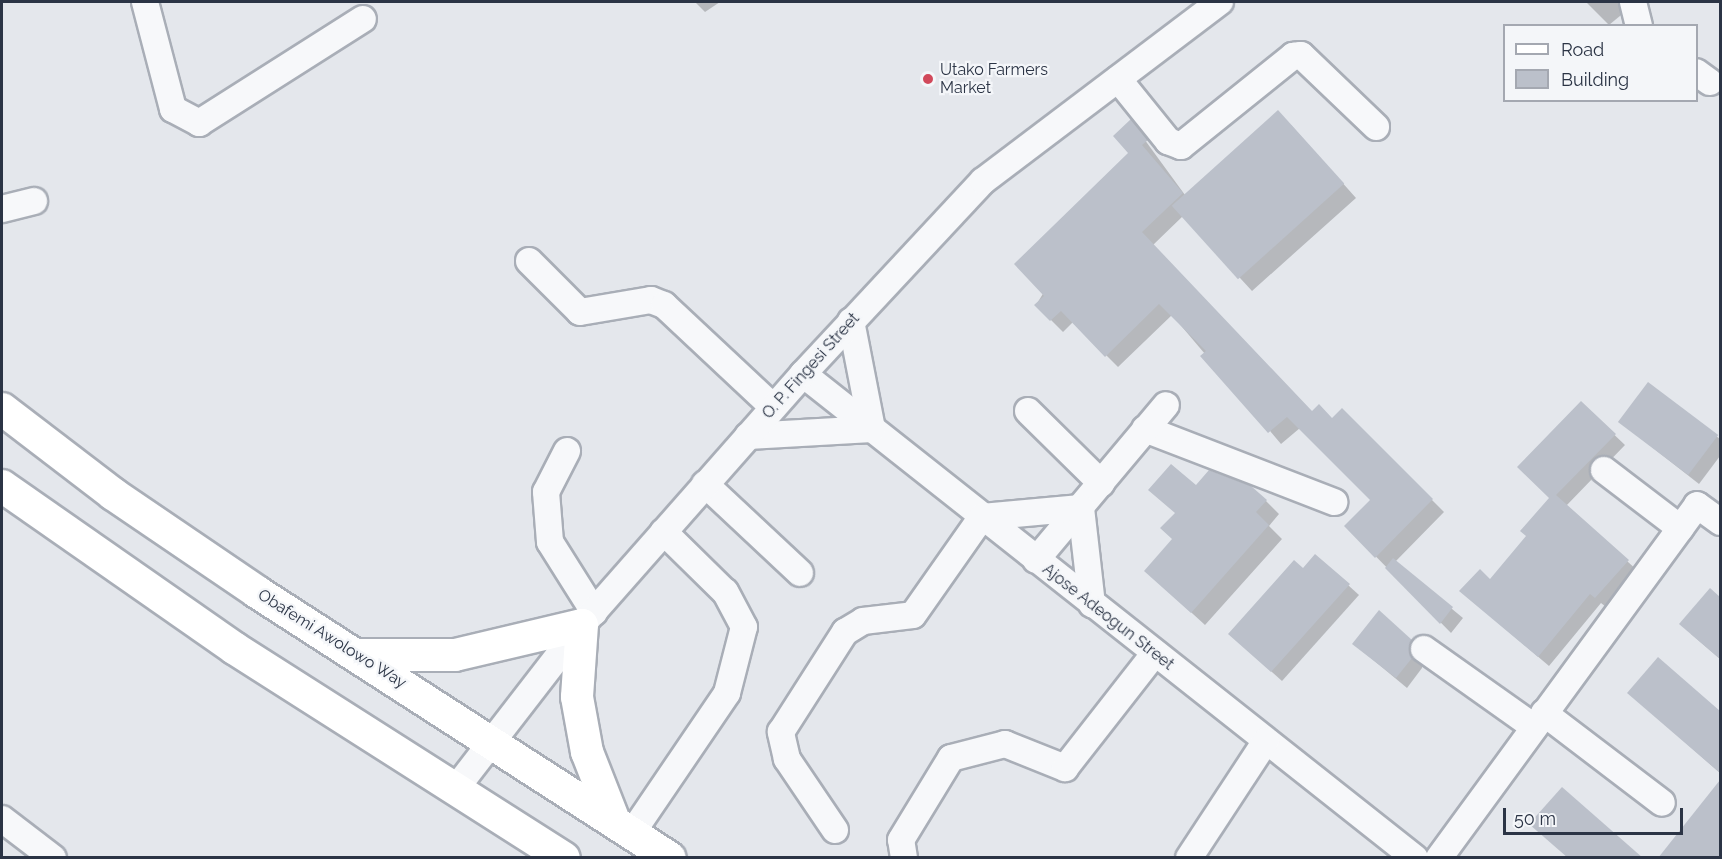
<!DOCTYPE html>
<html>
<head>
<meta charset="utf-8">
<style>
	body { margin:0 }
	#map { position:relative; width:1722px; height:859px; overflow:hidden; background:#e4e7ec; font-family:Raleway,sans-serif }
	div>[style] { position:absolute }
	.shadow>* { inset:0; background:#0003 }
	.building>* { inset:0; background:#bbc0ca; transform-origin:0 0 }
	.roads { filter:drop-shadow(2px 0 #a9aeb7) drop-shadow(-2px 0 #a9aeb7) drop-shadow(0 2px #a9aeb7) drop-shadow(0 -2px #a9aeb7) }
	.minor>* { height:26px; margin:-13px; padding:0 13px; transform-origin:13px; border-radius:13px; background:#f7f8fa }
	.major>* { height:32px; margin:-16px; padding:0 16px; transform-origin:16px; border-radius:16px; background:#fff }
	.dots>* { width:16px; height:16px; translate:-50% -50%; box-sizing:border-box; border:3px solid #f4f6f9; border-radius:50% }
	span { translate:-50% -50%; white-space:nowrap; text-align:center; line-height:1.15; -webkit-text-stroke:4.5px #f4f6f9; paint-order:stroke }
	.poi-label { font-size:16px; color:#2b3445 }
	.left { translate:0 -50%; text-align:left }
	.street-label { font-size:16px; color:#2b3445 }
	.frame { position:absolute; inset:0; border:3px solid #2b3445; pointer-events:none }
	.legend { position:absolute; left:1503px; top:24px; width:195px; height:78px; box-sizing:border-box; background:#f4f6f9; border:2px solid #a4a8b1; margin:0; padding:8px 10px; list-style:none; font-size:18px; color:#2b3445 }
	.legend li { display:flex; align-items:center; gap:12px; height:30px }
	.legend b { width:30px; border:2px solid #a4a8b1 }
	.scale { position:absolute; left:1503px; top:808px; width:180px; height:27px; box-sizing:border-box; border:3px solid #2b3445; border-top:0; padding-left:8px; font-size:18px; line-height:21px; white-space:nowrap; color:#2b3445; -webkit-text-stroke:4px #f4f6f9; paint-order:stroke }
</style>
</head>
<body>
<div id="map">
	<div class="shadow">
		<div style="clip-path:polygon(695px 2px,720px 2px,705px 12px)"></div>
		<div style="clip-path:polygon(1586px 2px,1637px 2px,1609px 25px)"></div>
		<div style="clip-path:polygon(1131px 121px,1185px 195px,1291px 125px,1356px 198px,1252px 291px,1183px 216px,1153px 245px,1312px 413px,1333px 420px,1342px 410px,1444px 512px,1395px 562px,1463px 618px,1451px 633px,1346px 526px,1372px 500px,1300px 428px,1281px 444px,1172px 315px,1118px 367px,1073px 322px,1063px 332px,1036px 305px,1130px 153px)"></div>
		<div style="clip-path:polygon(1648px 384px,1720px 439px,1720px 456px,1699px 484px,1620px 422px)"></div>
		<div style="clip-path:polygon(1581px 403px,1625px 445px,1566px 506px,1638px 571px,1606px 607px,1601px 603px,1549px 666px,1461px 591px,1490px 581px,1528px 537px,1551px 498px)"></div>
		<div style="clip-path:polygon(1196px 488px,1266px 501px,1279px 514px,1269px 526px,1282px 539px,1205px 625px,1146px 571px,1174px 540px)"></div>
		<div style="clip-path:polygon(1303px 570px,1348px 585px,1359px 595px,1282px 681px,1241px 644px)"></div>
		<div style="clip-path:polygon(1710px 590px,1720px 599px,1720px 659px,1691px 634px)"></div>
		<div style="clip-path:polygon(1411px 641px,1422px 652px,1422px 668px,1407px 688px,1354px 644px)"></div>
		<div style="clip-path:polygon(1658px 659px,1720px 713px,1720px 773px,1629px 693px)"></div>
		<div style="clip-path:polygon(1720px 782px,1720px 858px,1660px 858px)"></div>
	</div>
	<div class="building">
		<div style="left:1278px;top:110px;width:99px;height:143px;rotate:48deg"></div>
		<div style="clip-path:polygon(1131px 119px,1148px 140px,1142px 145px,1183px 193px,1142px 232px,1312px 411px,1319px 404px,1332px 418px,1342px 408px,1433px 499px,1375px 558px,1344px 526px,1370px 500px,1287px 417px,1268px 433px,1200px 356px,1206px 351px,1159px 304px,1105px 357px,1061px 311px,1050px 321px,1034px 305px,1044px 296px,1014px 264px,1128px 153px,1113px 136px)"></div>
		<div style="left:1648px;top:382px;width:88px;height:50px;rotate:37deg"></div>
		<div style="clip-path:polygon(1581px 401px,1616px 434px,1556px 495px,1629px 560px,1595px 598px,1590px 594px,1538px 657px,1459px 591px,1480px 569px,1490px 579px,1526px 536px,1520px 531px,1549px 498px,1517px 467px)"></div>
		<div style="clip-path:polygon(1171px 464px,1196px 485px,1209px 470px,1251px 486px,1267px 500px,1256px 512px,1269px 525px,1191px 613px,1144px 571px,1172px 539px,1160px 528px,1175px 513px,1148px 490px)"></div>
		<div style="clip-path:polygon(1315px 554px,1350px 584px,1271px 672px,1228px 634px,1294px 560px,1303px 568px)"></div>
		<div style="clip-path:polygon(1393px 558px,1453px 607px,1440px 624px,1385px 568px)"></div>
		<div style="clip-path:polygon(1710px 588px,1720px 597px,1720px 659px,1679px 624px)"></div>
		<div style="clip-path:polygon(1379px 610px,1412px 640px,1412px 658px,1396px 678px,1352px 644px)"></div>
		<div style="clip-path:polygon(1658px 657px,1720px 711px,1720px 773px,1627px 693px)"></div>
		<div style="clip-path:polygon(1720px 780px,1720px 858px,1658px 858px)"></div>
		<div style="clip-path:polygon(1562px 787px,1643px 858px,1568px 858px,1529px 824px)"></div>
	</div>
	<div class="roads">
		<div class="minor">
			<div style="left:145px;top:2px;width:111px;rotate:75.3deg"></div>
			<div style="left:173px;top:109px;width:30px;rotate:28deg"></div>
			<div style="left:199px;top:123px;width:194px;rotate:-32.4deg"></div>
			<div style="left:1633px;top:2px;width:25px;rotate:76deg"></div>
			<div style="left:1696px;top:72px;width:17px;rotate:36deg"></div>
			<div style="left:1118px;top:79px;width:80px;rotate:51.1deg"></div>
			<div style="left:1168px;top:141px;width:14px;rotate:21deg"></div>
			<div style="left:1181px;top:146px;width:144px;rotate:-38.8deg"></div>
			<div style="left:1293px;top:56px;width:8px;rotate:-7deg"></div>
			<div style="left:1301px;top:55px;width:104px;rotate:43.8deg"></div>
			<div style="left:2px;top:209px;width:33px;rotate:-14deg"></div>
			<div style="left:529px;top:261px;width:72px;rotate:45deg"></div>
			<div style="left:580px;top:312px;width:72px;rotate:-9.6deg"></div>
			<div style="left:651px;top:300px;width:14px;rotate:21deg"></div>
			<div style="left:664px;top:305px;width:149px;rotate:43.1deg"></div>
			<div style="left:803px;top:374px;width:780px;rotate:38.34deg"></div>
			<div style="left:1028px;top:411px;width:103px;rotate:44.6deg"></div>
			<div style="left:1145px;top:429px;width:203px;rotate:21.1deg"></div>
			<div style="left:748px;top:436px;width:124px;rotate:-3.2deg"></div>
			<div style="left:872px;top:429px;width:110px;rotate:-101deg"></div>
			<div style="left:567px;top:451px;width:46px;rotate:117.1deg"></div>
			<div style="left:546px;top:492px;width:50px;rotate:85.4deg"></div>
			<div style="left:550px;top:542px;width:83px;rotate:57.8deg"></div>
			<div style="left:1604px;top:470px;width:96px;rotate:37.3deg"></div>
			<div style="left:705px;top:484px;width:130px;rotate:43.1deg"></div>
			<div style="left:1036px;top:560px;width:202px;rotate:-50deg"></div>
			<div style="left:1424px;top:649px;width:135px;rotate:35.3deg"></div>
			<div style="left:1544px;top:713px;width:148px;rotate:37.3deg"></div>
			<div style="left:457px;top:787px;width:205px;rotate:-52.3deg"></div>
			<div style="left:582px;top:625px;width:334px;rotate:-48.6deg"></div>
			<div style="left:803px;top:374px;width:264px;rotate:-47deg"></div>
			<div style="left:983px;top:181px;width:297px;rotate:-37.1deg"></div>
			<div style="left:2px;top:819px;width:64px;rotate:37.4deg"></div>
			<div style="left:835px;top:830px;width:86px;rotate:-124.1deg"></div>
			<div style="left:787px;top:759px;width:28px;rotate:-103deg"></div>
			<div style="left:781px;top:732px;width:119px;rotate:-57.4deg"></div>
			<div style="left:845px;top:632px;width:21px;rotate:-31deg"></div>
			<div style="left:863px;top:621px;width:50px;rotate:-6.8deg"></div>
			<div style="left:913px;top:615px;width:120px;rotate:-54.9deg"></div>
			<div style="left:982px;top:517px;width:99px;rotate:-5.2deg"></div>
			<div style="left:1081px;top:508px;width:97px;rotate:83.5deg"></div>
			<div style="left:632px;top:833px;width:169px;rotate:-55.8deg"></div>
			<div style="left:727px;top:693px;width:68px;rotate:-75.6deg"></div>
			<div style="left:744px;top:627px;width:40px;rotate:-118deg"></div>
			<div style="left:725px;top:592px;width:86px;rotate:-135.5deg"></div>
			<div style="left:904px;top:858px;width:18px;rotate:-99deg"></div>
			<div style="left:901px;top:840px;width:96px;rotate:-58.6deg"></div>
			<div style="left:951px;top:758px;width:56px;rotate:-14.5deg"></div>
			<div style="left:1005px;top:744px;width:65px;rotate:21.8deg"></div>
			<div style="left:1065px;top:768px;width:146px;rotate:-52deg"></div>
			<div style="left:1189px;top:858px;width:140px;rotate:-56.7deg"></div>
			<div style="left:1439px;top:858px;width:437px;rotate:-53.8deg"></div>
			<div style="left:1697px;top:505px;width:29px;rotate:36deg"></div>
		</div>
		<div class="major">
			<div style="left:2px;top:409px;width:140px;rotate:37.4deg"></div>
			<div style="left:113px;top:494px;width:174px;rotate:34.2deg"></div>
			<div style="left:257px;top:592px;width:491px;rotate:32.8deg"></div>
			<div style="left:2px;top:486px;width:283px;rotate:34.9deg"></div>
			<div style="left:234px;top:648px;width:391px;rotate:32.5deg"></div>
			<div style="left:356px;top:655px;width:99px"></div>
			<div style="left:455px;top:655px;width:130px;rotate:-13.3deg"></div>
			<div style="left:582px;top:625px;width:72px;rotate:94deg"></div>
			<div style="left:577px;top:697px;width:56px;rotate:79.7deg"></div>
			<div style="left:587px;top:752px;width:74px;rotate:68.6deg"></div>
		</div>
	</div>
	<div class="dots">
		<div style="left:928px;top:79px;background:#d1495b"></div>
	</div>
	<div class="poi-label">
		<span class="left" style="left:940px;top:79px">Utako Farmers<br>Market</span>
	</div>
	<div class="street-label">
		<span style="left:811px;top:366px;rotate:-48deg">O. P. Fingesi Street</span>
		<span style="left:1108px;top:617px;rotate:38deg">Ajose Adeogun Street</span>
		<span style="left:332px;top:639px;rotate:32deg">Obafemi Awolowo Way</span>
	</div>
	<div class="frame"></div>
	<ul class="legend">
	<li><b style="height:8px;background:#fff"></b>Road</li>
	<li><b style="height:16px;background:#bbc0ca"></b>Building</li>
	</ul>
	<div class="scale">50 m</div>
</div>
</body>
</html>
